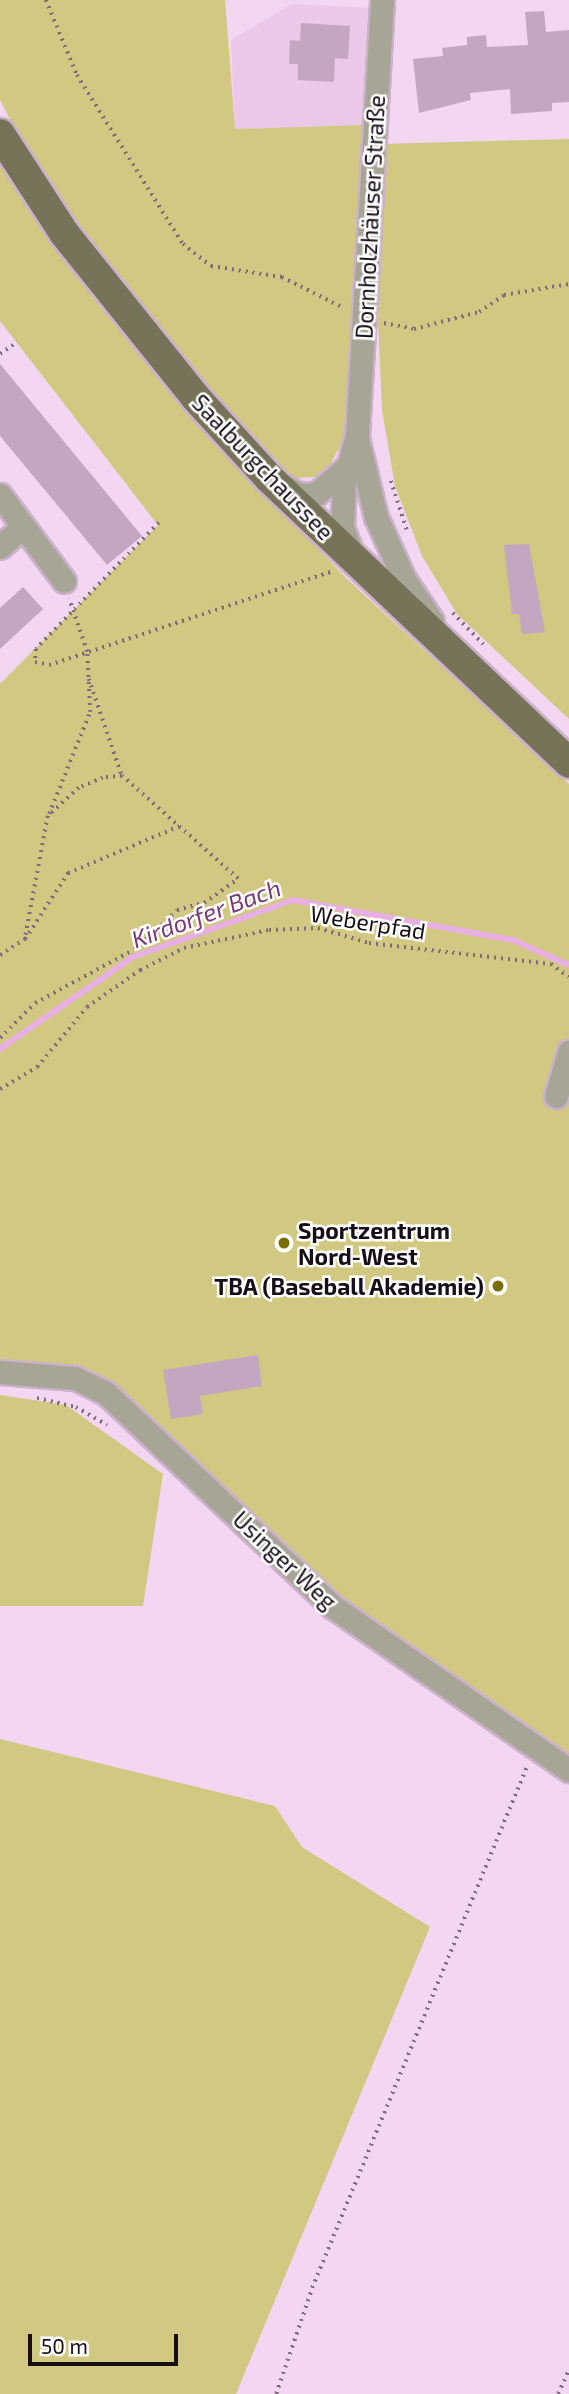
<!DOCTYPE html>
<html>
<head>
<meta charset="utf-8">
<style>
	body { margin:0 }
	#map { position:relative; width:569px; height:2394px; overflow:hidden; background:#f3d6f1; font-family:"Exo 2",sans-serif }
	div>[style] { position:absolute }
	.built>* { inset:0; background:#ebc8e8 }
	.green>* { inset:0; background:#d1c881 }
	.stream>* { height:6px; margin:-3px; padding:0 3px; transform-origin:3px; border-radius:3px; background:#e7afe3 }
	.building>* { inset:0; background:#c3a7c1 }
	.path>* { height:3.5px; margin-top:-1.75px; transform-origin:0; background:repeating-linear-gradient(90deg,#7e6c7d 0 2px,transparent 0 7px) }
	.roads { filter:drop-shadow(2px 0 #cbb2ca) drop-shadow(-2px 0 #cbb2ca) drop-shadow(0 2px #cbb2ca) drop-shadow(0 -2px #cbb2ca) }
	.minor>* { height:23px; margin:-11.5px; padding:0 11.5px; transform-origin:11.5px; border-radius:11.5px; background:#a7a596 }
	.major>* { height:30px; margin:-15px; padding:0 15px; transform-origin:15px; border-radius:15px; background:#767358 }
	.dots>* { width:19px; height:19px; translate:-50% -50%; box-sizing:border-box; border:4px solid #fff; border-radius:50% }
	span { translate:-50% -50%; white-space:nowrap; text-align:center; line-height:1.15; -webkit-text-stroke:5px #fff; paint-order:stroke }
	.street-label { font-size:23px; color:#170e17 }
	.poi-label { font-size:23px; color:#170e17; font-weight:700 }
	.left { translate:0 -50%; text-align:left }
	.right { translate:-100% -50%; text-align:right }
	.water-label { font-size:24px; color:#793878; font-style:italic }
	.scale { position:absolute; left:28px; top:2334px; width:150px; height:32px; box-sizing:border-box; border:4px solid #170e17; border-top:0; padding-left:9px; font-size:21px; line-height:24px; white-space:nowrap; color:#170e17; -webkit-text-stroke:5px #fff; paint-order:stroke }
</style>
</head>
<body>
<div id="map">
	<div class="built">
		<div style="clip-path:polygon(292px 4px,368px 8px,366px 125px,235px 130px,231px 40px)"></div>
	</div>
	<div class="green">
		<div style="clip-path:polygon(0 0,225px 0,235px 129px,366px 125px,346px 436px,323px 477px,286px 478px,116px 283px,37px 171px,0 100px)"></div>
		<div style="clip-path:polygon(569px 139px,569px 719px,457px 614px,422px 556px,395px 486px,382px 410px,378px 319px,381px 144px)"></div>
		<div style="clip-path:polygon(0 158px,98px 304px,189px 412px,345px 577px,569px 784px,569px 1758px,303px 1570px,116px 1394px,78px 1366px,0 1365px,0 684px,158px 525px,0 321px)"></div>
		<div style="clip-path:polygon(0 1395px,66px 1405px,163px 1474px,143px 1606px,0 1606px)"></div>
		<div style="clip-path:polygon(0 1739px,275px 1806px,302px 1847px,430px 1927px,236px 2394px,0 2394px)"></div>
	</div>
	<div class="stream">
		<div style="left:0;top:1049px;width:162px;rotate:-34.7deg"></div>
		<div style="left:133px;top:957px;width:170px;rotate:-19.6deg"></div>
		<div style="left:293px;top:900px;width:224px;rotate:10.3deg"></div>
		<div style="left:513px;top:940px;width:61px;rotate:24.1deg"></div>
	</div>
	<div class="building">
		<div style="clip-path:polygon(544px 11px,546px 32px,569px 30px,569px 102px,552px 103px,552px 111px,511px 114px,510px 89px,470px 93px,471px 100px,419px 113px,413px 59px,443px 56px,442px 48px,467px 45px,467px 37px,486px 35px,487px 47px,528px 45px,525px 12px)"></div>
		<div style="clip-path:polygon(301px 23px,350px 26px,348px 59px,335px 58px,334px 82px,298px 80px,298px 64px,289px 64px,290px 40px,300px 41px)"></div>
		<div style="clip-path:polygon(0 364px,142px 536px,107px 565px,0 436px)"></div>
		<div style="clip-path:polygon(529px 544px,545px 632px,522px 634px,519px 614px,512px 614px,504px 545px)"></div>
		<div style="clip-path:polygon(23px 587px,43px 609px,0 649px,0 608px)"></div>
		<div style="clip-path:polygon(258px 1355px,262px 1386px,200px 1396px,203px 1414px,171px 1419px,163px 1370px)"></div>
	</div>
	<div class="path">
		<div style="left:46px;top:0;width:81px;rotate:67.5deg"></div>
		<div style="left:77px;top:75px;width:199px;rotate:57.9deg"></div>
		<div style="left:183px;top:244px;width:36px;rotate:38deg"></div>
		<div style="left:211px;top:266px;width:72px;rotate:8.8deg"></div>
		<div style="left:282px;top:277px;width:69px;rotate:26.6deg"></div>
		<div style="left:384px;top:323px;width:31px;rotate:11deg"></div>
		<div style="left:414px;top:329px;width:67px;rotate:-14.7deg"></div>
		<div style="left:479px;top:312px;width:30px;rotate:-34deg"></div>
		<div style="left:504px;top:295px;width:66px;rotate:-9.6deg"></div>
		<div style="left:0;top:354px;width:21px;rotate:-35deg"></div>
		<div style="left:391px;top:481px;width:52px;rotate:71.9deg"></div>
		<div style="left:159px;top:523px;width:176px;rotate:134.3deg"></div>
		<div style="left:36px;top:649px;width:13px;rotate:94deg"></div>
		<div style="left:35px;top:662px;width:14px;rotate:12deg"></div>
		<div style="left:49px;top:665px;width:299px;rotate:-18.3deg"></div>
		<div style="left:453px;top:613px;width:49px;rotate:45.8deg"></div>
		<div style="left:89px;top:679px;width:102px;rotate:71.2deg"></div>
		<div style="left:49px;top:814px;width:110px;rotate:-68.1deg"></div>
		<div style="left:90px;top:712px;width:60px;rotate:-92.9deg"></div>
		<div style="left:87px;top:652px;width:56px;rotate:-108.8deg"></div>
		<div style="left:0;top:955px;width:30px;rotate:-33deg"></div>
		<div style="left:25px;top:939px;width:79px;rotate:-56.9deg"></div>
		<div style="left:68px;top:873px;width:121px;rotate:-22.8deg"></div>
		<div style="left:0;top:1038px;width:49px;rotate:-45deg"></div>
		<div style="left:35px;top:1003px;width:114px;rotate:-28.4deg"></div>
		<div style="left:135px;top:949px;width:57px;rotate:-42.9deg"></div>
		<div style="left:177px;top:910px;width:28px;rotate:-15deg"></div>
		<div style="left:204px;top:903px;width:42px;rotate:-35.2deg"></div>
		<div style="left:238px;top:879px;width:155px;rotate:-138.4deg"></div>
		<div style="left:122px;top:776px;width:19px;rotate:174deg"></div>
		<div style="left:103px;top:778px;width:26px;rotate:157deg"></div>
		<div style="left:79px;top:788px;width:42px;rotate:137.9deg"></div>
		<div style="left:48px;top:816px;width:125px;rotate:100.6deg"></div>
		<div style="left:0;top:1089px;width:43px;rotate:-30.7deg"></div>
		<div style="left:37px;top:1067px;width:78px;rotate:-50.2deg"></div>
		<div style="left:87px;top:1007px;width:65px;rotate:-34.9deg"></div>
		<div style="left:140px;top:970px;width:49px;rotate:-26.6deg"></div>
		<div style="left:184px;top:948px;width:87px;rotate:-12deg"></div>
		<div style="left:269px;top:930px;width:49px;rotate:-2.3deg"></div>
		<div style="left:318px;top:928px;width:53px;rotate:16.4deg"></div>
		<div style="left:369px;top:943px;width:183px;rotate:6.6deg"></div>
		<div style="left:551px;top:964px;width:22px;rotate:36deg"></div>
		<div style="left:37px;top:1398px;width:40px;rotate:13deg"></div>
		<div style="left:76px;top:1407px;width:36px;rotate:30deg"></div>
		<div style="left:276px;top:2394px;width:112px;rotate:-71.2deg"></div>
		<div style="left:312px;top:2288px;width:565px;rotate:-67.61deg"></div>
		<div style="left:558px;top:2394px;width:27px;rotate:-66deg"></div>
	</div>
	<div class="roads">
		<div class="minor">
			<div style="left:357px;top:438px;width:81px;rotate:76.5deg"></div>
			<div style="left:376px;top:517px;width:68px;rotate:65.7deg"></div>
			<div style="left:404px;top:579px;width:50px;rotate:56.3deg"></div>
			<div style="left:280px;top:484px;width:23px;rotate:29deg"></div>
			<div style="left:300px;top:495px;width:16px;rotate:-4deg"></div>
			<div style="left:316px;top:494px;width:41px;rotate:-41.1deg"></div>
			<div style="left:0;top:495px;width:107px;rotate:53.3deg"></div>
			<div style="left:0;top:547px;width:30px;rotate:-42deg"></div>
			<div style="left:353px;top:556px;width:30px;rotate:-111deg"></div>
			<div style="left:342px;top:528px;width:46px;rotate:-87.5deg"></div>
			<div style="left:344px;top:482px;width:49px;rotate:-74.5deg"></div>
			<div style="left:357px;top:435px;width:436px;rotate:-86.7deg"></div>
			<div style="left:556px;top:1096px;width:46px;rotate:-73.5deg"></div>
			<div style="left:0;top:1372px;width:75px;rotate:4.6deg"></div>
			<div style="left:75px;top:1378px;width:34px;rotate:26deg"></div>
			<div style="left:106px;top:1393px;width:311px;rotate:43.3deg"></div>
			<div style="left:332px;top:1606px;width:288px;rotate:34.7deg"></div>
		</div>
		<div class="major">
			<div style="left:0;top:134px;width:118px;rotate:57.1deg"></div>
			<div style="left:64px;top:233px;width:211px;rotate:51.3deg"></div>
			<div style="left:196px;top:398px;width:108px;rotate:47.6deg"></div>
			<div style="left:269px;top:478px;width:414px;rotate:43.5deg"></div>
		</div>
	</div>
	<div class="dots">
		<div style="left:284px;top:1243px;background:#796d08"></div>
		<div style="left:498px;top:1286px;background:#796d08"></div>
	</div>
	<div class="street-label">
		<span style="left:370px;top:217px;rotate:-87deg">Dornholzhäuser Straße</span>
		<span style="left:263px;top:467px;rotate:46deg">Saalburgchaussee</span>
		<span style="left:368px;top:922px;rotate:9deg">Weberpfad</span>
		<span style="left:285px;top:1560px;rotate:43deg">Usinger Weg</span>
	</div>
	<div class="poi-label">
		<span class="left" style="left:298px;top:1243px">Sportzentrum<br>Nord-West</span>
		<span class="right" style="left:484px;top:1286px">TBA (Baseball Akademie)</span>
	</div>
	<div class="water-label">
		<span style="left:206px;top:913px;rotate:-20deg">Kirdorfer Bach</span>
	</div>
	<div class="scale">50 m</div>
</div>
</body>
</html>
